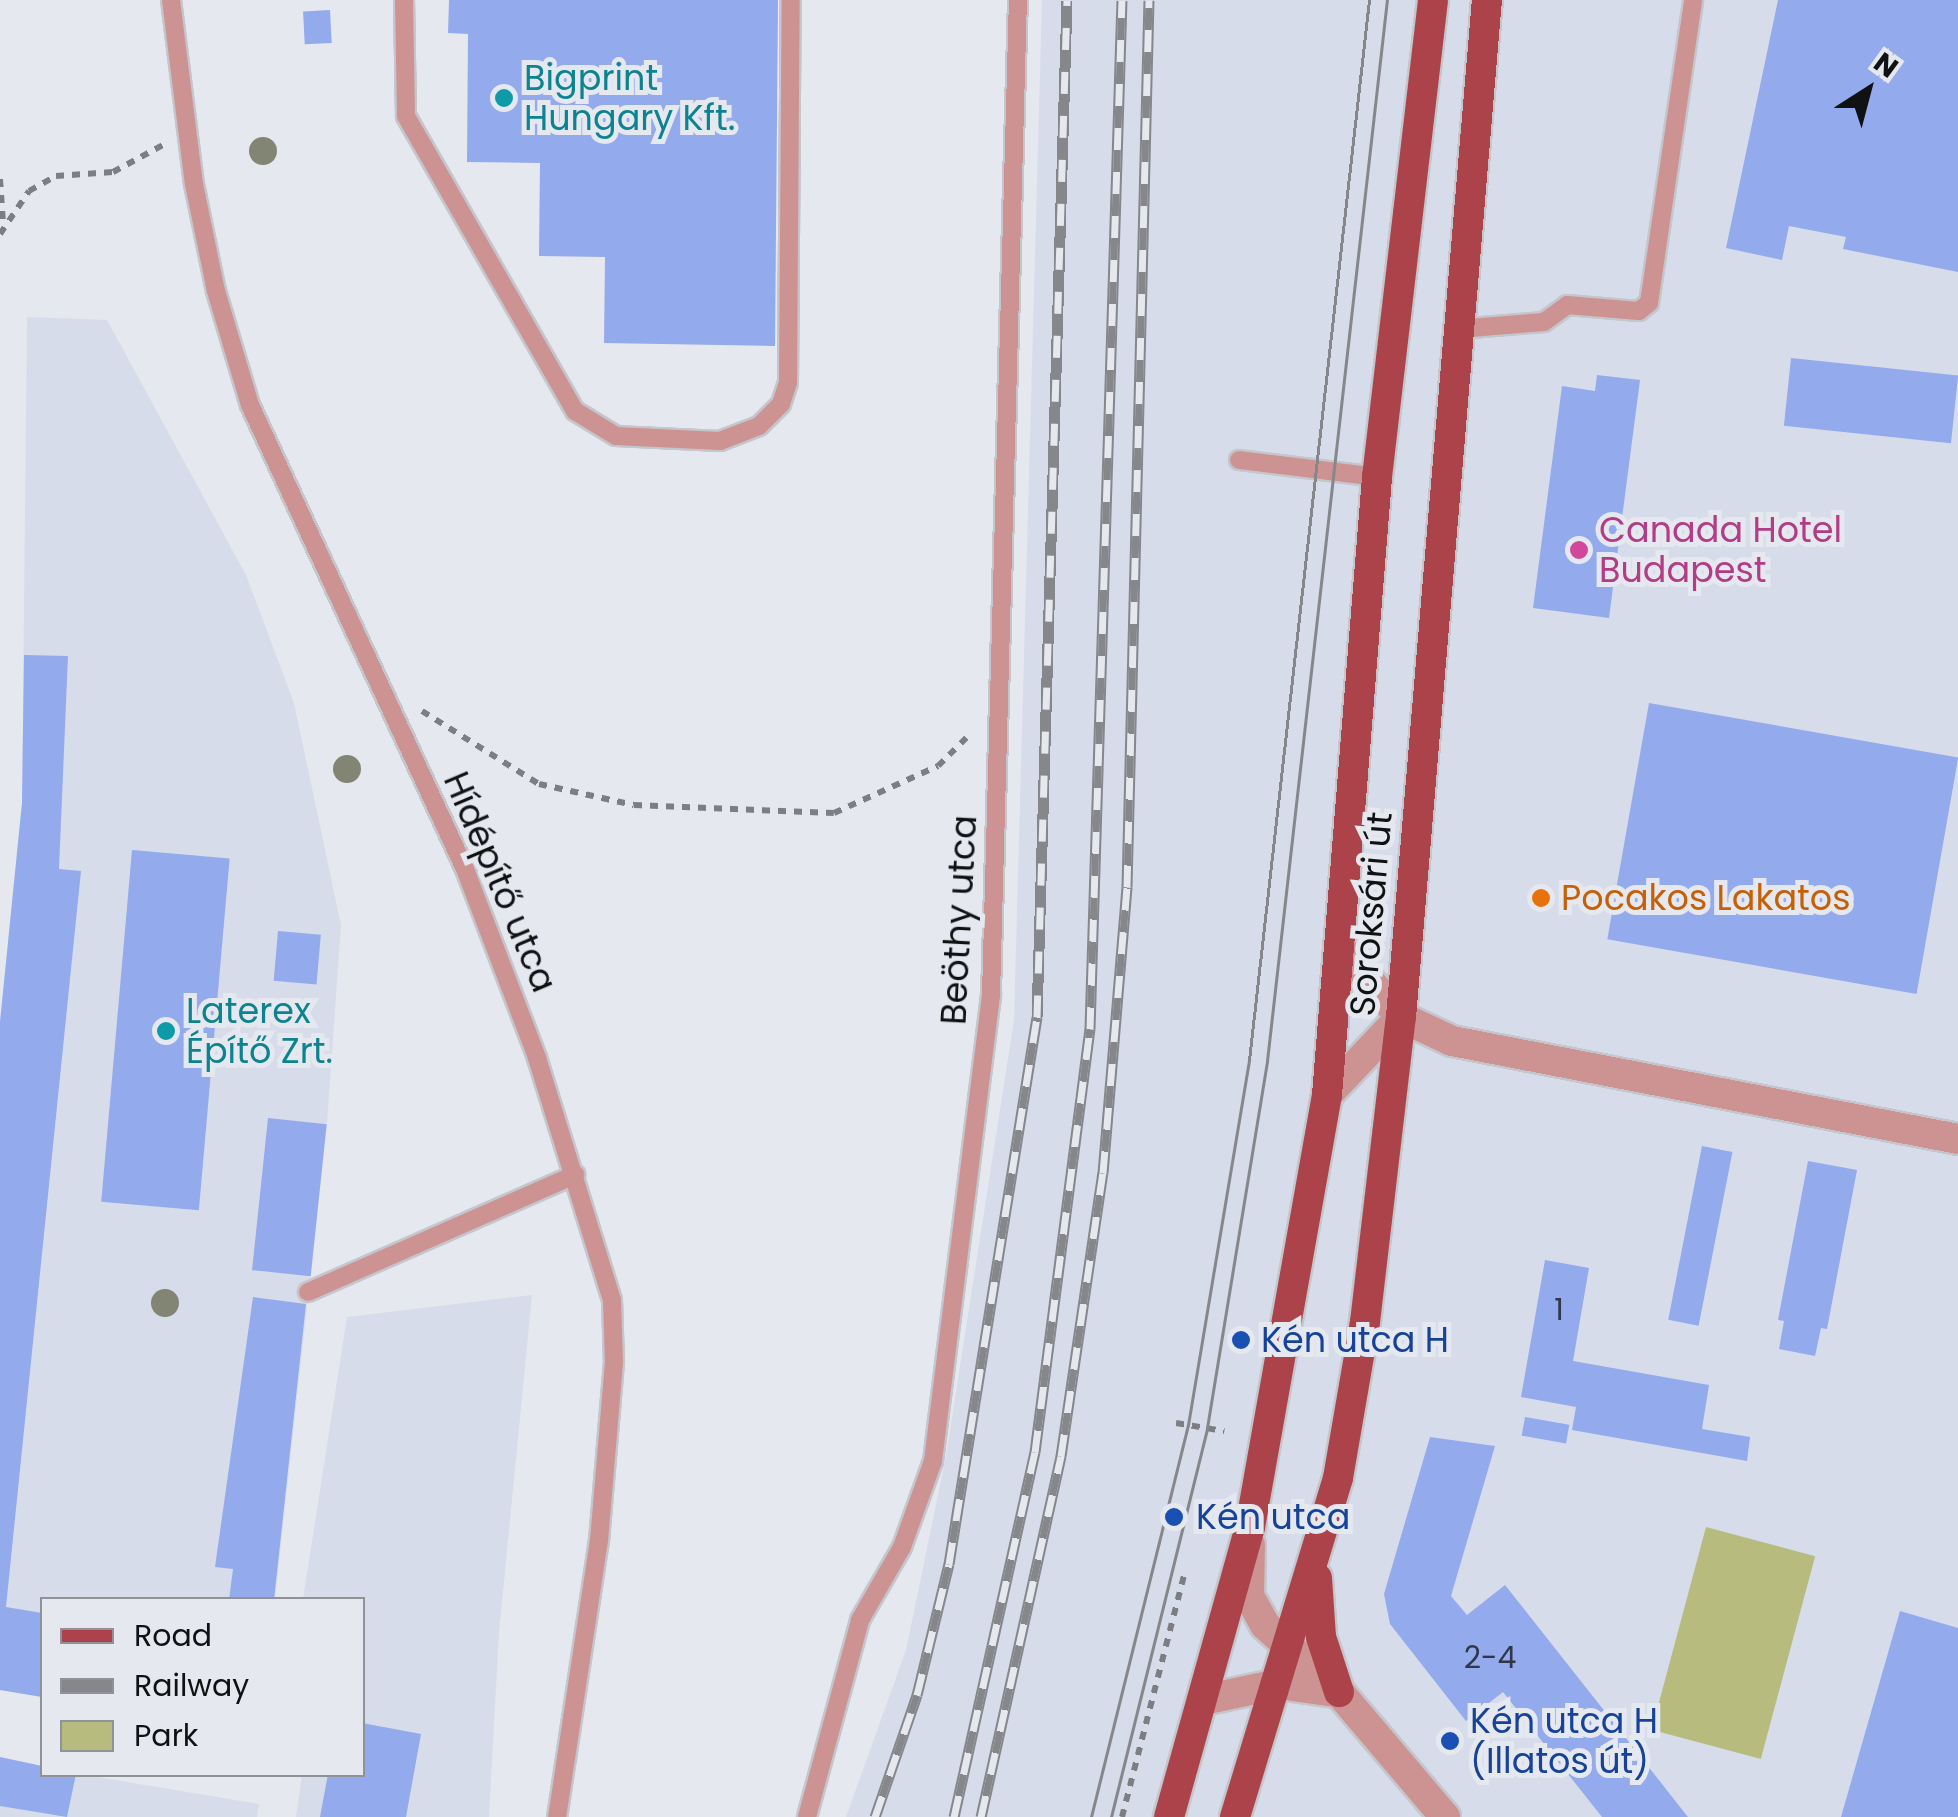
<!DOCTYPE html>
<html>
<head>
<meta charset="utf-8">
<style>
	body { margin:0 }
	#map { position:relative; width:1958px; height:1817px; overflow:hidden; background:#e6e8ef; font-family:Poppins,sans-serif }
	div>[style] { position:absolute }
	.built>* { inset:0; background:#d7dcea }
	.green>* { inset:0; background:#b7bc7e; transform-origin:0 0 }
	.building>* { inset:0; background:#93aaed; transform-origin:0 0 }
	.path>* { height:6px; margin-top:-3px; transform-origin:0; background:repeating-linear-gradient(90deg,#7d7e83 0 8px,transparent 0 16px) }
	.roads { filter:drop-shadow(2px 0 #c4c6cc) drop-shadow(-2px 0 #c4c6cc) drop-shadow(0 2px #c4c6cc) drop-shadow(0 -2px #c4c6cc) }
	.service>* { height:18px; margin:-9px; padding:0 9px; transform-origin:9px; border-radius:9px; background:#cd9292 }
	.minor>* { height:30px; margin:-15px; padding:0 15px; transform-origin:15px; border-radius:15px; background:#cd9292 }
	.tertiary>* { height:30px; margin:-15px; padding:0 15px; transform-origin:15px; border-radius:15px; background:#cd9292 }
	.primary>* { height:30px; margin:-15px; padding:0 15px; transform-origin:15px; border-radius:15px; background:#ac434a }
	.tram>* { height:2.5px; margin:-1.25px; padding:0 1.25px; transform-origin:1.25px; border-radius:1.25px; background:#85878b }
	.rail>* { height:11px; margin-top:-5.5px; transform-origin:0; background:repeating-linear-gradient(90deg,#e6e8ef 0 22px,#85878b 0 44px); box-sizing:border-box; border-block:2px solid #85878b }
	.trees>* { width:28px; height:28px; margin:-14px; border-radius:50%; background:#828474 }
	.dots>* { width:28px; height:28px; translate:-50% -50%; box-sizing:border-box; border:5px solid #e6e8ef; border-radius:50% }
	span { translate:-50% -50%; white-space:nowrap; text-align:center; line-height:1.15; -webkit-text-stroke:10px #e6e8ef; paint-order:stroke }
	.number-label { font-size:30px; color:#31374a }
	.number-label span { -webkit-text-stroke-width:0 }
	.culture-label { font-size:35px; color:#0d838f }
	.left { translate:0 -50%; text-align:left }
	.hotel-label { font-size:35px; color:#b23c85 }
	.street-label { font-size:35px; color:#101113 }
	.food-label { font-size:35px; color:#c56008 }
	.transit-label { font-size:35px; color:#164399 }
	.legend { position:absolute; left:40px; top:1597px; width:325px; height:180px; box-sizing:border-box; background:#e6e8ef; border:2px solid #909297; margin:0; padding:12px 18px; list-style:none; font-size:30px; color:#101113 }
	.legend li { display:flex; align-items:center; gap:20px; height:50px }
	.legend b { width:50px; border:2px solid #909297 }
	.north { position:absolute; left:1818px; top:40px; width:100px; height:100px; -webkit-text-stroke:8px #e6e8ef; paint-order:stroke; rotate:36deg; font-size:28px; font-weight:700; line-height:40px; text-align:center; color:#101113 }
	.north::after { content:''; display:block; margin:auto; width:35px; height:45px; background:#101113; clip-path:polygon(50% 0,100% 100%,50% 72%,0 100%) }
</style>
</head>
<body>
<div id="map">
	<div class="built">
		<div style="clip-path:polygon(1042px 0,1958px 0,1958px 1817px,846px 1817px,906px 1650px,946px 1456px,1014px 1020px)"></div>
		<div style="clip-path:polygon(27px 317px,107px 320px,246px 575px,294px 703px,341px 925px,327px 1124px,275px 1599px,42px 1600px,42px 1697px,0 1690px,0 1022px,22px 803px)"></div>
		<div style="clip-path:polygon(532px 1295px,499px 1633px,489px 1817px,296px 1817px,302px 1775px,362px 1774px,362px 1600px,303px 1599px,347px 1317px)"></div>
		<div style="clip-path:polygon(0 1757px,42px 1766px,42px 1774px,85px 1775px,259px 1804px,257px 1817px,0 1817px)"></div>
	</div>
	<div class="green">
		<div style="left:1706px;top:1527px;width:113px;height:210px;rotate:15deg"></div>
	</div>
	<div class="building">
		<div style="clip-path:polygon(449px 0,778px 0,775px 346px,604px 343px,605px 257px,539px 256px,540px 163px,467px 162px,468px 34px,448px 33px)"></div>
		<div style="clip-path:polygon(1778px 0,1958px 0,1958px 272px,1843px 249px,1846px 237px,1789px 226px,1782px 260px,1726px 248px)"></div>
		<div style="left:330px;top:10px;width:33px;height:27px;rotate:87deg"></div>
		<div style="left:1791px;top:358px;width:168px;height:68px;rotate:6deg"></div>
		<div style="clip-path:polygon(1597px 375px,1640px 380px,1609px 618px,1533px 608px,1562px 386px,1595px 391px)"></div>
		<div style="clip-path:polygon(24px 655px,68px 656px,59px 869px,81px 871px,6px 1607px,42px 1613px,42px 1697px,0 1690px,0 1022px,22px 803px)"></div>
		<div style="left:1649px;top:703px;width:314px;height:240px;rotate:10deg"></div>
		<div style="left:132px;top:850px;width:98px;height:353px;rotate:5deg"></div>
		<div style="left:278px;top:931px;width:43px;height:50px;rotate:5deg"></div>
		<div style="left:268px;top:1118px;width:59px;height:153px;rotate:6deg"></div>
		<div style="left:1702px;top:1146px;width:31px;height:177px;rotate:11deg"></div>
		<div style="clip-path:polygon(1808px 1161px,1857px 1170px,1827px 1329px,1821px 1328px,1815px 1356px,1779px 1349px,1784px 1321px,1778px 1320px)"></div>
		<div style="clip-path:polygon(1545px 1260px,1589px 1268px,1573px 1361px,1709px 1385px,1702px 1429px,1750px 1437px,1747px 1461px,1572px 1430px,1576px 1407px,1521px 1397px)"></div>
		<div style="clip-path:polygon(253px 1297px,306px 1304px,274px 1600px,229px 1600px,233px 1569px,215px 1567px)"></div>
		<div style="left:1525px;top:1417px;width:45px;height:19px;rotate:10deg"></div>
		<div style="clip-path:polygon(1430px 1437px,1495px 1446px,1451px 1596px,1467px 1615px,1505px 1585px,1688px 1817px,1602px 1817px,1503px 1692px,1466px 1721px,1390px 1624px,1384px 1594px)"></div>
		<div style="clip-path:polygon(1900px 1611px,1958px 1628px,1958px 1817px,1841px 1817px)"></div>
		<div style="clip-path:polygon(362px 1723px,421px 1734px,406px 1817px,320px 1817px,328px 1774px,362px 1774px)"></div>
		<div style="clip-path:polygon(0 1757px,42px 1766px,42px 1774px,76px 1774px,67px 1817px,0 1806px)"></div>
	</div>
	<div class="path">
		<div style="left:0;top:179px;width:44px;rotate:86.1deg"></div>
		<div style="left:0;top:234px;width:52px;rotate:-56deg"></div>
		<div style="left:29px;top:191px;width:31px;rotate:-29deg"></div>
		<div style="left:56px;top:176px;width:57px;rotate:-4deg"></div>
		<div style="left:113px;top:172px;width:57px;rotate:-28.4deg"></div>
		<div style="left:422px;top:711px;width:138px;rotate:32deg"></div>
		<div style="left:539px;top:784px;width:97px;rotate:12.5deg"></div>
		<div style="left:634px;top:805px;width:200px;rotate:2.3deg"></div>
		<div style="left:834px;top:813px;width:114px;rotate:-24.3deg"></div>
		<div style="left:938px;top:766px;width:47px;rotate:-45deg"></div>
		<div style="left:1176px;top:1423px;width:49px;rotate:9.5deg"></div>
		<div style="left:1122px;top:1817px;width:254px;rotate:-75.6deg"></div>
	</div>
	<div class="roads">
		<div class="service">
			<div style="left:171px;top:0;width:185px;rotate:82.9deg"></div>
			<div style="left:194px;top:184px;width:109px;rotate:78.4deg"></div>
			<div style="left:216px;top:291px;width:119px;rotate:73.4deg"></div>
			<div style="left:250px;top:405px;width:511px;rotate:65.14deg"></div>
			<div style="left:465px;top:869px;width:202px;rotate:69.1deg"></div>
			<div style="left:537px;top:1058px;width:253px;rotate:72.8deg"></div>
			<div style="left:612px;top:1300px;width:62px;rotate:88.2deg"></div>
			<div style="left:614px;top:1362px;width:179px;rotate:94.8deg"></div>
			<div style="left:599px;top:1540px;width:280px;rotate:98.6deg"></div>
			<div style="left:404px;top:0;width:116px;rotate:89deg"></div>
			<div style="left:406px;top:116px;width:340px;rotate:60.2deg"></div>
			<div style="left:575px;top:411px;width:48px;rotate:31.4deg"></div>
			<div style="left:616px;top:436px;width:104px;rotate:2.8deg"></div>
			<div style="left:720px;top:441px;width:42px;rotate:-21deg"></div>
			<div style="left:759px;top:426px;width:31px;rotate:-45deg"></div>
			<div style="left:781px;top:404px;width:23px;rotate:-72deg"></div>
			<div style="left:788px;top:382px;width:382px;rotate:-89.6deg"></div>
			<div style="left:1458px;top:329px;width:86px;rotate:-4.7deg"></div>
			<div style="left:1544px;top:322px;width:29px;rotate:-36deg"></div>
			<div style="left:1567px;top:305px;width:72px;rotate:4.8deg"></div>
			<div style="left:1639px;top:311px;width:13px;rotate:-39deg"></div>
			<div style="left:1649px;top:303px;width:306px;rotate:-81.7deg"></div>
			<div style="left:1239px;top:460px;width:139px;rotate:7deg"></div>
			<div style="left:308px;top:1292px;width:292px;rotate:-23.7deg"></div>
			<div style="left:807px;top:1817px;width:204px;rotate:-74.9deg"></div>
			<div style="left:860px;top:1620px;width:84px;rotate:-60.1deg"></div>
			<div style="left:902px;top:1547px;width:91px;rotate:-70.2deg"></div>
			<div style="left:933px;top:1461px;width:470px;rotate:-82.9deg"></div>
			<div style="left:991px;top:995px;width:995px;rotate:-88.45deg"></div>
		</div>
		<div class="minor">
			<div style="left:1342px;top:950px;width:89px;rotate:48.6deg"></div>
			<div style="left:1401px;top:1017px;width:56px;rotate:25.2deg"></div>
			<div style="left:1452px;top:1041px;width:515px;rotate:10.96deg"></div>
			<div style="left:1327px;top:1095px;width:108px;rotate:-46.5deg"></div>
		</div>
		<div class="tertiary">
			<div style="left:1250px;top:1545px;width:51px;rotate:91.1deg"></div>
			<div style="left:1249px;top:1596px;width:33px;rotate:61deg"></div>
			<div style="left:1265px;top:1625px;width:100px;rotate:42.2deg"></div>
			<div style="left:1339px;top:1692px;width:164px;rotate:49.7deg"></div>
			<div style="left:1203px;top:1700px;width:77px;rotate:-12deg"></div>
			<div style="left:1278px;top:1684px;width:59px;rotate:7.9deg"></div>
		</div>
		<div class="primary">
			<div style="left:1317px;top:1578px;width:59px;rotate:86.1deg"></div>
			<div style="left:1321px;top:1637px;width:58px;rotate:71.9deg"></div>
			<div style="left:1169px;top:1817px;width:301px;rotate:-74.4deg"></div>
			<div style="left:1250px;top:1527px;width:439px;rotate:-79.9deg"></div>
			<div style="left:1327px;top:1095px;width:620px;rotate:-85.37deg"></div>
			<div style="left:1377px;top:477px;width:480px;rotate:-83.3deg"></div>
			<div style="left:1235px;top:1817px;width:354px;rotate:-73.1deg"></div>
			<div style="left:1338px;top:1478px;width:158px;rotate:-80.2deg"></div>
			<div style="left:1365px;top:1322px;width:307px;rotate:-83.3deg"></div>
			<div style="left:1401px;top:1017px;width:1021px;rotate:-85.17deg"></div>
		</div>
	</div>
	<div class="tram">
		<div style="left:1091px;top:1817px;width:404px;rotate:-76.1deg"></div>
		<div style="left:1188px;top:1425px;width:370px;rotate:-80.5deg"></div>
		<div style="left:1249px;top:1060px;width:1067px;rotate:-83.54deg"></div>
		<div style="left:1111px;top:1817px;width:401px;rotate:-76.1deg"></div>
		<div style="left:1207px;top:1428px;width:372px;rotate:-80.7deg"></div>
		<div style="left:1267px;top:1061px;width:1068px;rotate:-83.55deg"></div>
	</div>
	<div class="rail">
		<div style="left:875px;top:1817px;width:129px;rotate:-71deg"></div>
		<div style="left:917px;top:1695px;width:135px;rotate:-76.3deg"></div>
		<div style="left:949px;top:1564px;width:554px;rotate:-80.86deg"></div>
		<div style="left:1037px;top:1017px;width:1017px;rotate:-88.31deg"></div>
		<div style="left:954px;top:1817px;width:374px;rotate:-77.5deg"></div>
		<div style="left:1035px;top:1452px;width:427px;rotate:-82.6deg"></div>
		<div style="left:1090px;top:1029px;width:1029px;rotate:-88.22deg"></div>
		<div style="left:981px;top:1817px;width:370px;rotate:-77.5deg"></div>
		<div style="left:1061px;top:1456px;width:286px;rotate:-81.6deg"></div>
		<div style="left:1103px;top:1173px;width:287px;rotate:-85.2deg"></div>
		<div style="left:1127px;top:887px;width:887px;rotate:-88.58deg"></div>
	</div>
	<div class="trees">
		<div style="left:263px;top:151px"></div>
		<div style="left:347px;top:769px"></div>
		<div style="left:165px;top:1303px"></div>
	</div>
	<div class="dots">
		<div style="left:504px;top:98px;background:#0f9aa8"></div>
		<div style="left:1579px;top:550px;background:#d1479c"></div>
		<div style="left:1541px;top:898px;background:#e8710a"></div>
		<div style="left:166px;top:1031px;background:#0f9aa8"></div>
		<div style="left:1241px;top:1340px;background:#1a4fb4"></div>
		<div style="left:1174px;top:1517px;background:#1a4fb4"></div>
		<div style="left:1450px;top:1741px;background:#1a4fb4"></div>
	</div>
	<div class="number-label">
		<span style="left:1559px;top:1310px">1</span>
		<span style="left:1490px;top:1658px">2-4</span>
	</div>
	<div class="culture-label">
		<span class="left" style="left:524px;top:98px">Bigprint<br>Hungary Kft.</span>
		<span class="left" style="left:186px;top:1031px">Laterex<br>Építő Zrt.</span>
	</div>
	<div class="hotel-label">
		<span class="left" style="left:1599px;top:550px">Canada Hotel<br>Budapest</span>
	</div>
	<div class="street-label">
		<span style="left:500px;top:882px;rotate:67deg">Hídépítő utca</span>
		<span style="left:1371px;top:914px;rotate:-85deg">Soroksári út</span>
		<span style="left:959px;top:920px;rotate:-87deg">Beöthy utca</span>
	</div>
	<div class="food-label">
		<span class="left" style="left:1561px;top:898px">Pocakos Lakatos</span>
	</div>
	<div class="transit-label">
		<span class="left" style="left:1261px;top:1340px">Kén utca H</span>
		<span class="left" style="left:1196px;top:1517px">Kén utca</span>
		<span class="left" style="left:1470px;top:1741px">Kén utca H<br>(Illatos út)</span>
	</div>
	<ul class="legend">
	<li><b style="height:12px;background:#ac434a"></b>Road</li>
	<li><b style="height:12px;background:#85878b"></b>Railway</li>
	<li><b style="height:28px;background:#b7bc7e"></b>Park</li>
	</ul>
	<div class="north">N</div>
</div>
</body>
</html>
